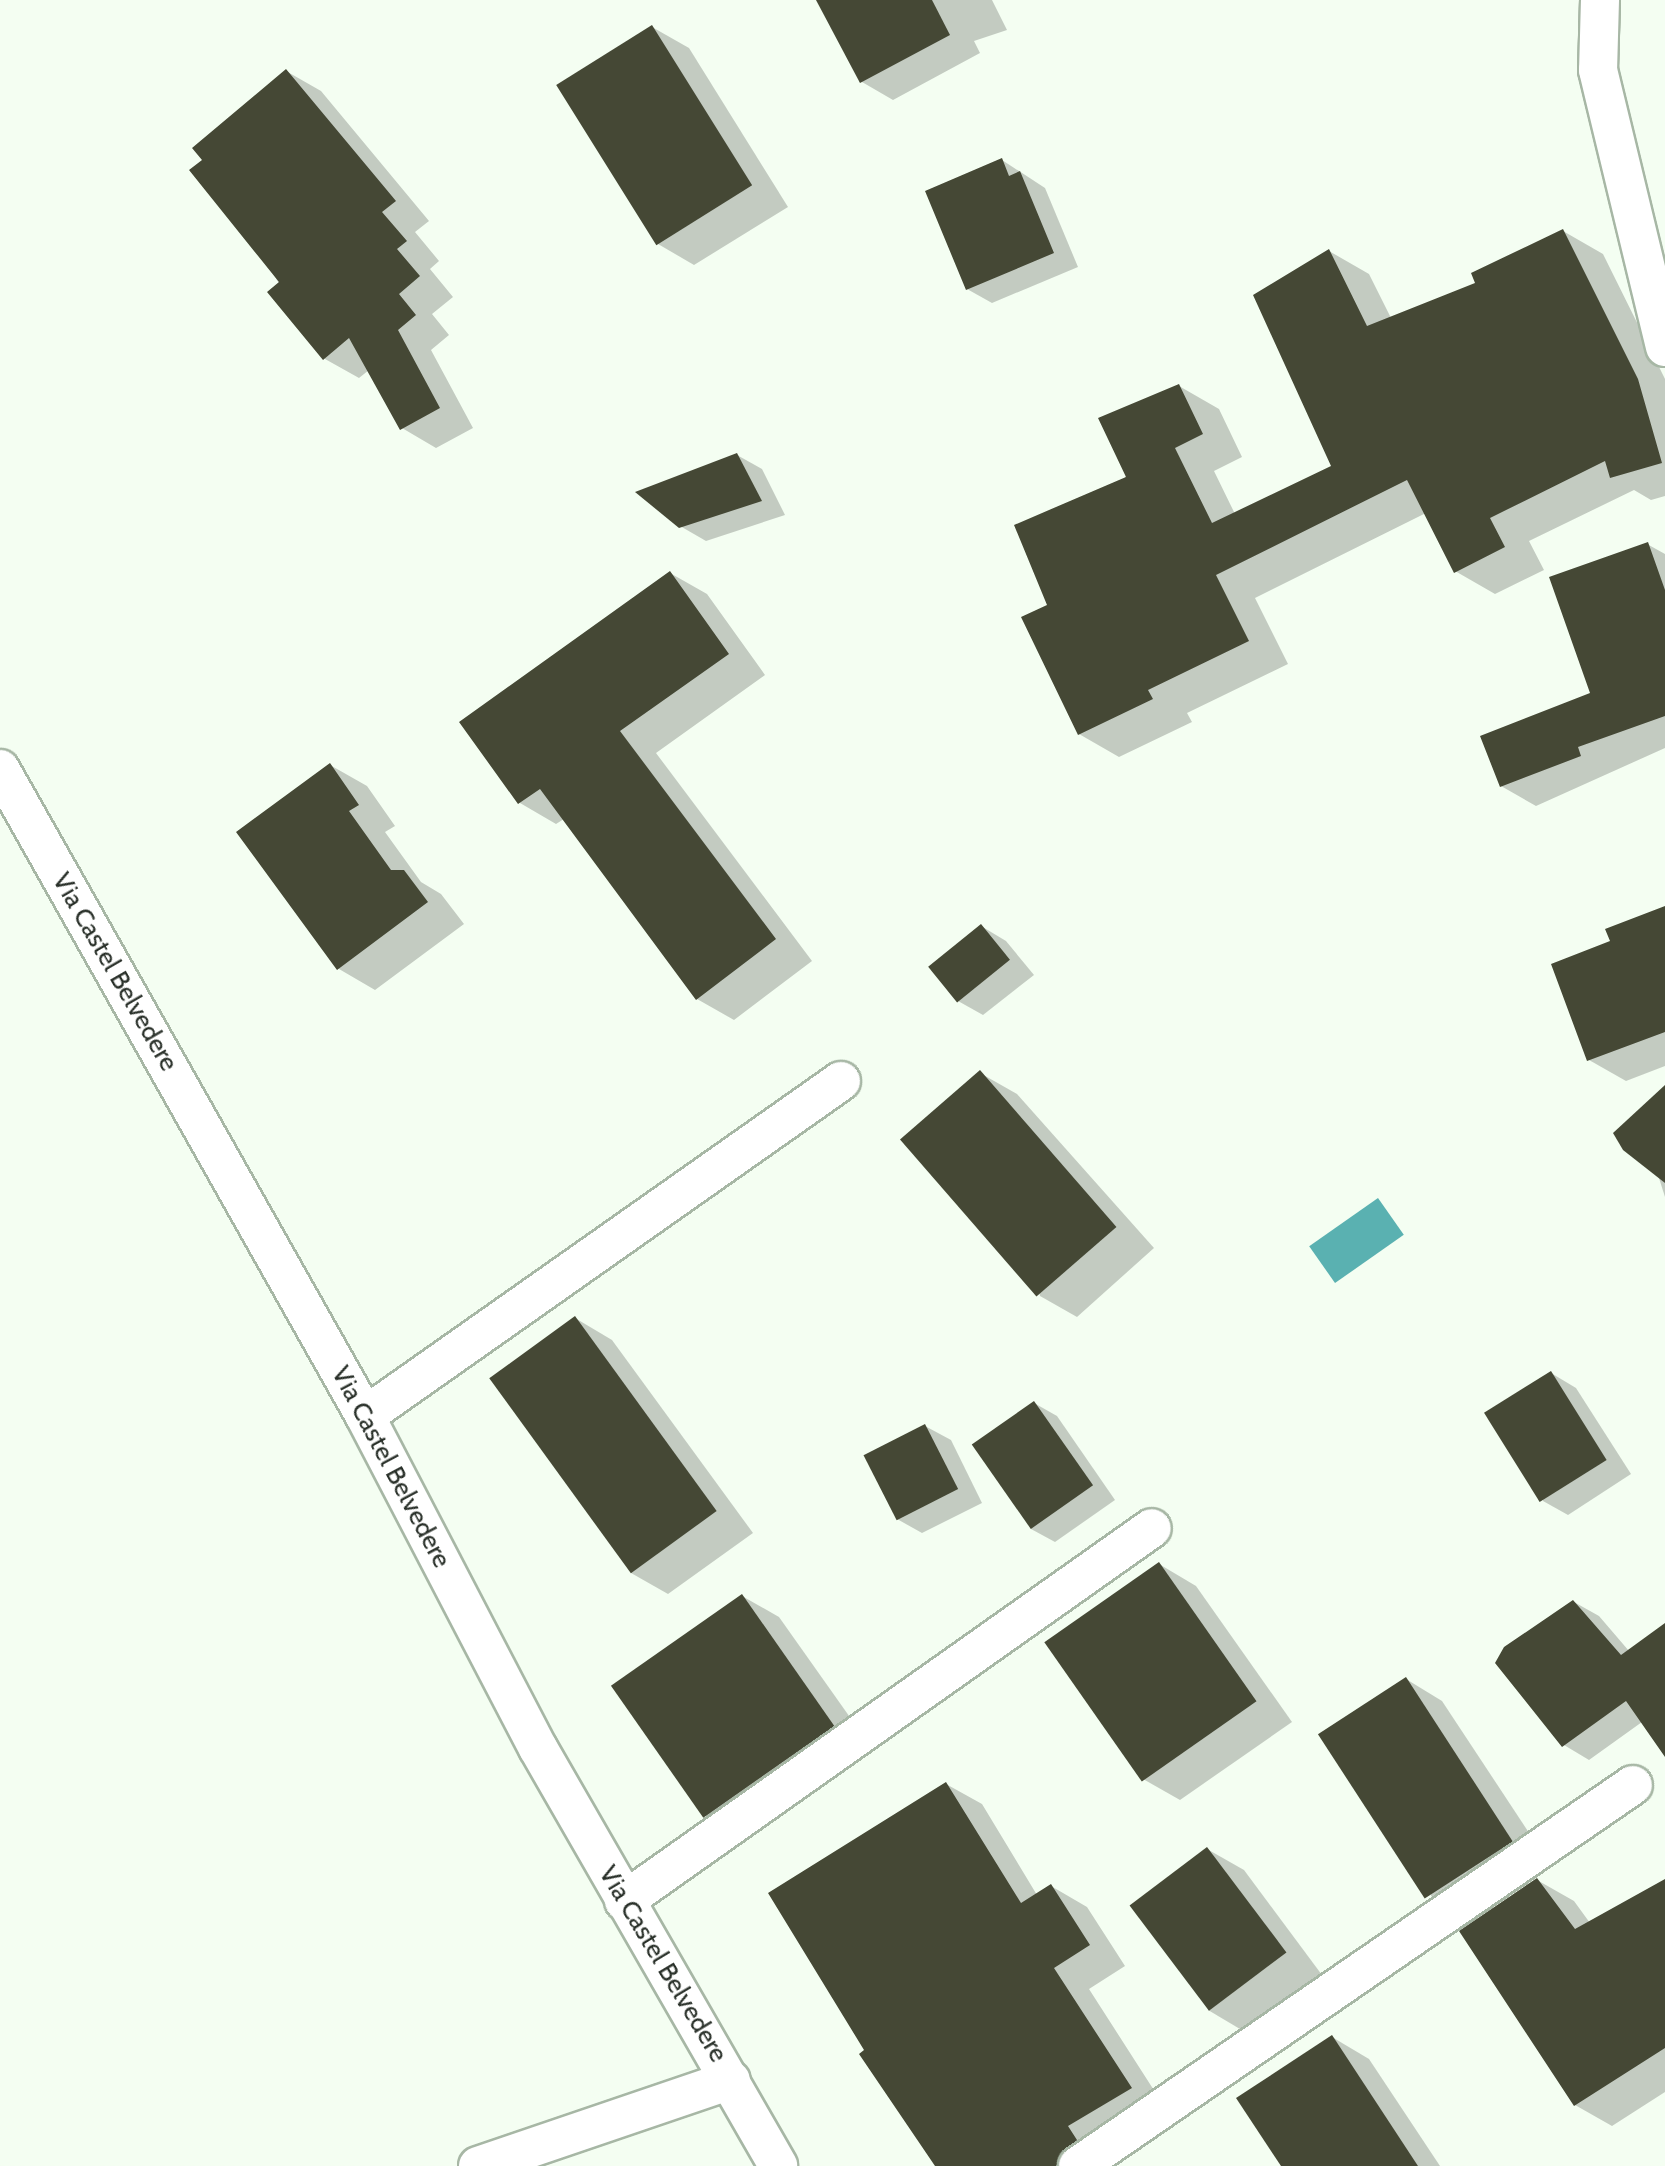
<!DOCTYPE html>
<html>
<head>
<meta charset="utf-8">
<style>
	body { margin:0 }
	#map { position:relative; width:1665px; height:2166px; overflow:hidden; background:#f4fef2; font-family:Cabin,sans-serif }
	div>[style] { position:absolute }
	.water>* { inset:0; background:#5ab1b1; transform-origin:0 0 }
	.shadow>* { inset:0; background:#0003 }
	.building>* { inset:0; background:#454835; transform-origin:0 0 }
	.roads { filter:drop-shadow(2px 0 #a7b7a5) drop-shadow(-2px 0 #a7b7a5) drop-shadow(0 2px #a7b7a5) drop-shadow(0 -2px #a7b7a5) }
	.minor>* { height:38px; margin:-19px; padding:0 19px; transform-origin:19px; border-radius:19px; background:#fff }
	span { translate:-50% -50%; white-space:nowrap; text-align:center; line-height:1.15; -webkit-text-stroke:7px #fff; paint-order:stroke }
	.street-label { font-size:26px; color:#282f28 }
</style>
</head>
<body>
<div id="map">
	<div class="water">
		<div style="left:1378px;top:1198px;width:45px;height:84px;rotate:55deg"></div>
	</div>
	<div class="shadow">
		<div style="clip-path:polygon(818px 0,992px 0,1007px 30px,974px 41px,980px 53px,893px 100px,862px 82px)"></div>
		<div style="clip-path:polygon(652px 27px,689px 48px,788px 207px,694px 265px,658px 244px)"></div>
		<div style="clip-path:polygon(286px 71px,321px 91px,429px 221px,415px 232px,439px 261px,430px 269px,453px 297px,432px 314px,449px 335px,431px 350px,473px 428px,436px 448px,402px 428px,369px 370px,359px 378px,325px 359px,204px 160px)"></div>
		<div style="clip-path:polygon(1002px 160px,1045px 188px,1078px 267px,992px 303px,967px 289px)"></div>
		<div style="clip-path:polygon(1563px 231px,1603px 254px,1665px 379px,1665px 496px,1651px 500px,1634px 490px,1529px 541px,1544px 570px,1495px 594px,1455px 571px,1426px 513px,1255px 598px,1288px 664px,1187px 713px,1192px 722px,1119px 757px,1079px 734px,1050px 605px,1179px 386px,1219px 409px,1242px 457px,1214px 471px,1235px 514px,1333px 467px,1329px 251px,1369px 274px,1391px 318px,1478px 283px)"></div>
		<div style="clip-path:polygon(737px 455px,762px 469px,785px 515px,706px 541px,680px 526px)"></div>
		<div style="clip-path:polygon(1647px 544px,1665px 554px,1665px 748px,1536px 806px,1501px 786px,1593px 694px)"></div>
		<div style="clip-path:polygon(670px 573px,707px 594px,765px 675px,656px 753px,812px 961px,734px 1020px,697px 999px,564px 819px,556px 824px,520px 803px,462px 722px)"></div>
		<div style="clip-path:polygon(330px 765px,367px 786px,395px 826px,385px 832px,421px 882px,441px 894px,464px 924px,375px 990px,339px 969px,238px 832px)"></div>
		<div style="clip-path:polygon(1665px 908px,1665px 1066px,1626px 1081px,1589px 1060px,1613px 942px)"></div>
		<div style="clip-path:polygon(981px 926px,1006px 941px,1034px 975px,983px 1015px,958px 1001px)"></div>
		<div style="clip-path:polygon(980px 1073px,1017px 1094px,1154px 1248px,1077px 1317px,1040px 1296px)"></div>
		<div style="clip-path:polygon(1665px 1087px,1665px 1197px,1658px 1175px)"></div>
		<div style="clip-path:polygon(575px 1318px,612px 1340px,753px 1533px,668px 1594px,631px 1573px)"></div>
		<div style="clip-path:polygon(1551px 1373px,1576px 1388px,1631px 1474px,1568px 1515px,1543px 1501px)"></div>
		<div style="clip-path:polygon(1034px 1403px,1057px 1416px,1115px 1500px,1055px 1542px,1031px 1529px)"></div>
		<div style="clip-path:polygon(925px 1426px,951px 1440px,982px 1503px,922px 1533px,897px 1519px)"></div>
		<div style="clip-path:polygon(1159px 1564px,1196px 1586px,1292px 1722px,1180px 1800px,1143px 1779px)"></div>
		<div style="clip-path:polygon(742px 1596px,779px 1617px,871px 1747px,742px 1837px,705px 1816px)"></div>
		<div style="clip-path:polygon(1574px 1602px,1599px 1616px,1629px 1651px,1665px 1626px,1665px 1745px,1642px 1722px,1589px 1760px,1564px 1745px)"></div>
		<div style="clip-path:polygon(1406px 1679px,1442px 1701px,1549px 1863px,1468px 1918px,1431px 1896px)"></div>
		<div style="clip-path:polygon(946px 1784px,982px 1804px,1037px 1895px,1051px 1886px,1087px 1907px,1125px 1966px,1089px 1989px,1166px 2109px,1106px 2166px,937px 2166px,867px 2051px)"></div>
		<div style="clip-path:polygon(1207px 1849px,1244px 1870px,1322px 1975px,1245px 2032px,1208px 2010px)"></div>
		<div style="clip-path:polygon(1537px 1880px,1574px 1901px,1590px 1923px,1665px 1881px,1665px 2092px,1612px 2126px,1575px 2105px)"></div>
		<div style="clip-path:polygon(1332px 2037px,1369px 2059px,1440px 2166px,1283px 2166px)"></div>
	</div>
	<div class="building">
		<div style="clip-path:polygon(816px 0,932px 0,950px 35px,860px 83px)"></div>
		<div style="left:652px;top:25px;width:189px;height:113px;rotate:58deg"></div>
		<div style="clip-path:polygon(286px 69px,396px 201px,382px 212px,407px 241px,397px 249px,420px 276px,399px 294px,416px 315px,398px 330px,440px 408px,400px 430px,349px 338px,323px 360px,267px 292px,279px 282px,189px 170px,202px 160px,192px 148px)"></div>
		<div style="clip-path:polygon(1002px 158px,1009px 176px,1020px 171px,1054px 253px,966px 290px,925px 191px)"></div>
		<div style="clip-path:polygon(1563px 229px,1638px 379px,1662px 463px,1610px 478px,1605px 461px,1490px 518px,1505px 547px,1454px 573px,1407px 480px,1216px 575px,1249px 641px,1148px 690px,1153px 699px,1078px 735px,1021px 617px,1047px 605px,1014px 525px,1126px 477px,1098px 418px,1179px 384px,1203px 434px,1175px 448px,1212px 523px,1331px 466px,1253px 295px,1329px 249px,1367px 326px,1475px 283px,1471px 273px)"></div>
		<div style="clip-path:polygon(737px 453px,762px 501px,679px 528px,635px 492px)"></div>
		<div style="clip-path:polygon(1648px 542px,1665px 590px,1665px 716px,1578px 747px,1581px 756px,1500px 787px,1480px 736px,1590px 693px,1549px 577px)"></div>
		<div style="clip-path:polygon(670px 571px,729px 654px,620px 731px,776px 939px,696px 1000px,540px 789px,518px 804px,459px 722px)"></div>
		<div style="clip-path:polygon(330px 763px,359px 805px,349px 811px,391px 870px,404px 870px,428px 902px,337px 970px,236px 832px)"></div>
		<div style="clip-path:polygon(1665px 906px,1665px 1032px,1587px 1061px,1551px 964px,1610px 941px,1605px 929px)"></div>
		<div style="left:981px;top:924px;width:46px;height:68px;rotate:51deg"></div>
		<div style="left:980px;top:1070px;width:208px;height:106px;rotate:49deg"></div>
		<div style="clip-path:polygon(1665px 1085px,1665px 1183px,1623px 1150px,1613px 1133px)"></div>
		<div style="left:575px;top:1316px;width:241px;height:106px;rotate:54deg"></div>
		<div style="left:1551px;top:1371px;width:105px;height:79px;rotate:58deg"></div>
		<div style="left:1034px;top:1401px;width:103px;height:76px;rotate:55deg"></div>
		<div style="left:925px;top:1424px;width:73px;height:69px;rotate:63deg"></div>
		<div style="left:1159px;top:1562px;width:170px;height:140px;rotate:55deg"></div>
		<div style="left:742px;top:1594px;width:161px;height:160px;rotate:55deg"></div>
		<div style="clip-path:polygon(1573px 1600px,1621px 1655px,1665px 1623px,1665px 1757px,1626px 1701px,1562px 1747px,1495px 1663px,1504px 1647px)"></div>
		<div style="left:1406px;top:1677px;width:196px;height:105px;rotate:57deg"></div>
		<div style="clip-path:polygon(946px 1782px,1021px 1903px,1051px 1884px,1090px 1945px,1054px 1968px,1132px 2088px,1068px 2126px,1077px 2140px,1056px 2166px,935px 2166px,859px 2054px,864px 2050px,768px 1893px)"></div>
		<div style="left:1207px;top:1847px;width:132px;height:97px;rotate:53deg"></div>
		<div style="clip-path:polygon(1537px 1878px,1575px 1929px,1665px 1879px,1665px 2048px,1574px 2106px,1459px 1931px)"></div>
		<div style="clip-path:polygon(1332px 2035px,1418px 2166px,1281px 2166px,1236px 2098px)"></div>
	</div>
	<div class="roads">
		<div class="minor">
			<div style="left:1600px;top:0;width:70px;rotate:91.6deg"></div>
			<div style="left:1598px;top:70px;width:285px;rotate:76.4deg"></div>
			<div style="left:0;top:769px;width:743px;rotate:60.57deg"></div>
			<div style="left:365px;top:1416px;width:374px;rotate:62.5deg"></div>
			<div style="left:538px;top:1748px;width:482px;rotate:60.1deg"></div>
			<div style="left:365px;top:1416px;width:582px;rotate:-35.14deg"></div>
			<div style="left:624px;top:1901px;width:646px;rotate:-35.24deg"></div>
			<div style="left:478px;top:2166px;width:267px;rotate:-18.8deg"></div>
			<div style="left:1078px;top:2166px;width:673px;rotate:-34.47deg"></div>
		</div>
	</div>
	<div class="street-label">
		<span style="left:115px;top:972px;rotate:60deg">Via Castel Belvedere</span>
		<span style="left:391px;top:1467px;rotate:62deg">Via Castel Belvedere</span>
		<span style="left:663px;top:1964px;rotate:59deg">Via Castel Belvedere</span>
	</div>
</div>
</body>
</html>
